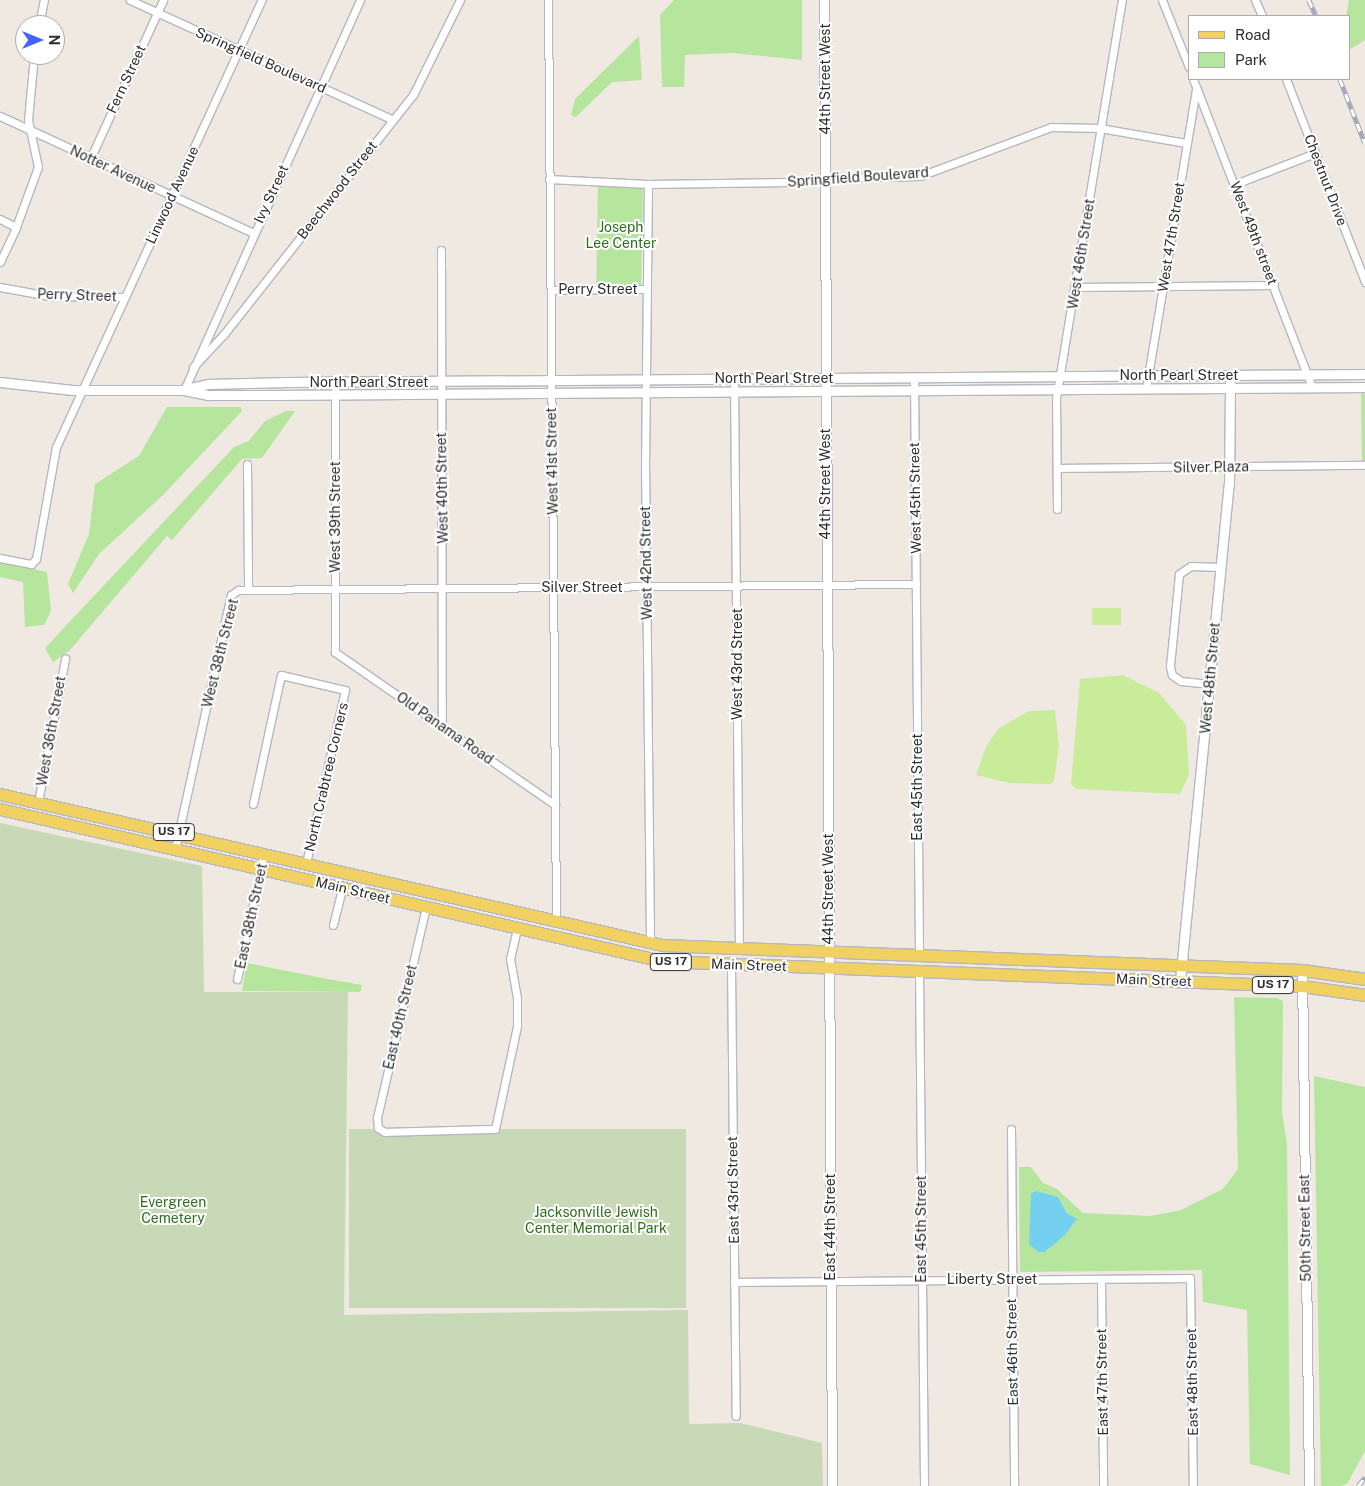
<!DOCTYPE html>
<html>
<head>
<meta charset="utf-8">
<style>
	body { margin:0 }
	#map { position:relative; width:1365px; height:1486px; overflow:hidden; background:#efe9e1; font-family:"Public Sans",sans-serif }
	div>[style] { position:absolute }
	.green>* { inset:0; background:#b6e59e; transform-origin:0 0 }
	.cemetery>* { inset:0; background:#c8d9b8; transform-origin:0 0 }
	.pitch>* { inset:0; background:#c9ec9a; transform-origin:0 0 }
	.water>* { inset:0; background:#75cff0 }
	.roads { filter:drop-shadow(1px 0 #b4b7c1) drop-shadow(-1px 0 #b4b7c1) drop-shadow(0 1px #b4b7c1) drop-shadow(0 -1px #b4b7c1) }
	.minor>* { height:7px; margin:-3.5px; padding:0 3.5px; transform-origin:3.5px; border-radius:3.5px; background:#fff }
	.tertiary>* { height:9px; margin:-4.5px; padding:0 4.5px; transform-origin:4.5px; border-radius:4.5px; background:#fff }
	.primary>* { height:11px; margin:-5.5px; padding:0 5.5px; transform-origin:5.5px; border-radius:5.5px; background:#f2d163 }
	.rail>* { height:4.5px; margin-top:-2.25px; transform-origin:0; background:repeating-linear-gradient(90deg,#fff 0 8px,#a3a6b8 0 16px); box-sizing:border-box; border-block:1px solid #a3a6b8 }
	span { translate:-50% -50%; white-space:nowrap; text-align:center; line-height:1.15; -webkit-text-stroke:4px #fff; paint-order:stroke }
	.shield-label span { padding:1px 4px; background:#fff; border:1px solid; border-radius:4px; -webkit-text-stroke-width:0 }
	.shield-label { font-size:12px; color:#2e2e2e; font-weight:700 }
	.street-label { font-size:14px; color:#2e2e2e }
	.park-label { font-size:14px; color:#2c6e1b }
	.legend { position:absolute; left:1188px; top:15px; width:162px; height:65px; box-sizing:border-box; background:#fff; border:1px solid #ababab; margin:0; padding:6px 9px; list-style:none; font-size:15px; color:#2e2e2e }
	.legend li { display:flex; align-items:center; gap:10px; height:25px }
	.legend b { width:25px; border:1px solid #ababab }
	.north { position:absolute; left:15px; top:15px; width:50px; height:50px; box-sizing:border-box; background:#fff; border:1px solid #ababab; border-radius:50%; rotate:90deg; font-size:14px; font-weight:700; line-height:20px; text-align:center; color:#2e2e2e }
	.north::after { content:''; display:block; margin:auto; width:18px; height:22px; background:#4264fb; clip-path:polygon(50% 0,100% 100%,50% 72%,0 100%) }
</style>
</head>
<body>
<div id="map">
	<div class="green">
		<div style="clip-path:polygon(674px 0,802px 0,802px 60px,732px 53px,685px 55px,684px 87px,662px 87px,660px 15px)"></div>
		<div style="clip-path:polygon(1349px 0,1365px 0,1365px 40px,1349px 50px,1349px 16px,1346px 16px)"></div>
		<div style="clip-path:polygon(639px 36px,642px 80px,612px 82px,576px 117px,571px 115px,575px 99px)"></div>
		<div style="left:598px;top:185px;width:45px;height:101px;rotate:1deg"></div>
		<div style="clip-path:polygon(1361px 391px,1365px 391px,1365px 461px,1362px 461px)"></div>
		<div style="clip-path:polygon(167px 407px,241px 407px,242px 411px,164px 494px,99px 554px,73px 593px,68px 584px,89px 534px,95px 484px,139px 456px)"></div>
		<div style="clip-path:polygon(286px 411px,295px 411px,262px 458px,242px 459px,172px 540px,167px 536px,70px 650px,53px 662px,45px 648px,234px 447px,249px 441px,265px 421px)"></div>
		<div style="clip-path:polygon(0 562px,47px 572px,51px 611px,44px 625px,25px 627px,23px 582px,0 577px)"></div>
		<div style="clip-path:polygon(247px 963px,317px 977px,362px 985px,360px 992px,242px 991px)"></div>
		<div style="clip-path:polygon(evenodd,1234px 997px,1277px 998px,1283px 1001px,1282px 1112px,1287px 1144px,1290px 1475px,1250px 1464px,1247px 1310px,1203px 1302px,1202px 1270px,1020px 1272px,1019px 1167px,1031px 1167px,1043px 1183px,1057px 1189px,1083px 1213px,1150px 1216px,1181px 1210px,1223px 1189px,1238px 1169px,1234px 997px,1058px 1197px,1074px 1224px,1046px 1252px,1038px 1252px,1058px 1197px)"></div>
		<div style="clip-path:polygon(1314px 1076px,1365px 1087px,1365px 1451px,1347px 1484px,1340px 1486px,1321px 1486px)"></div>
	</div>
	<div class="cemetery">
		<div style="clip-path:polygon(0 823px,202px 866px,204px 992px,348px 992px,344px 1315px,688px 1310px,689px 1424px,740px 1423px,822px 1443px,823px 1486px,0 1486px)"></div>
		<div style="left:686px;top:1129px;width:179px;height:337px;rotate:90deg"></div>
	</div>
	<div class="pitch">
		<div style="left:1092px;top:608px;width:29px;height:17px"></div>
		<div style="clip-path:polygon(1123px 675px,1159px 693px,1186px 725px,1189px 775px,1180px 794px,1076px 789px,1071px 784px,1080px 679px)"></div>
		<div style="clip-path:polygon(1055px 710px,1059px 746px,1054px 781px,1050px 784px,1010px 783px,976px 775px,986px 747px,999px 728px,1029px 711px)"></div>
	</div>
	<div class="water">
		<div style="clip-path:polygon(1036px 1191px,1058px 1197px,1067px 1213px,1077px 1219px,1065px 1235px,1045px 1252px,1038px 1252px,1029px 1244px,1031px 1194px)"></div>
	</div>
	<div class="roads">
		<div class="minor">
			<div style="left:130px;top:0;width:289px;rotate:24.5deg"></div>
			<div style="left:548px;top:0;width:922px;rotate:89.5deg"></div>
			<div style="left:1162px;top:0;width:72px;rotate:68.1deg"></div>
			<div style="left:1255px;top:0;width:17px;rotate:66deg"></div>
			<div style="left:39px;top:25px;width:25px;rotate:-79deg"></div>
			<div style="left:1193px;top:79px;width:330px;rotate:68.9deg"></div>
			<div style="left:1286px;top:79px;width:218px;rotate:68.7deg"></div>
			<div style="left:0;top:116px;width:279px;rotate:24.8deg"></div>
			<div style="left:90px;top:159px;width:175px;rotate:-65.3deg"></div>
			<div style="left:549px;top:179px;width:99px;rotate:2.9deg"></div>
			<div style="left:648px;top:184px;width:142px;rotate:-0.8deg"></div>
			<div style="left:790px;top:182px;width:36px;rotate:-6deg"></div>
			<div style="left:826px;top:178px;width:94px;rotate:-1.2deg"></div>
			<div style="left:920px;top:176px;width:140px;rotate:-20.5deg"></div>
			<div style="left:1051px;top:127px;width:49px;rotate:1.2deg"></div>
			<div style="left:1100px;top:128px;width:87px;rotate:9.9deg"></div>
			<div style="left:648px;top:184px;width:276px;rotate:90.6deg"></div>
			<div style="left:645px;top:460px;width:483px;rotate:89.4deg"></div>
			<div style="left:1235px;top:184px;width:86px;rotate:-21.2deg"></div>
			<div style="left:0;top:219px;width:18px;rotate:27deg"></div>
			<div style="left:441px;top:250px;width:476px;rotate:89.9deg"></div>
			<div style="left:0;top:262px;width:38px;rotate:-65deg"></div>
			<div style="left:16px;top:227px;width:64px;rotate:-69.9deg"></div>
			<div style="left:38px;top:167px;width:48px;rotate:-102deg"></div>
			<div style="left:28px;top:120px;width:65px;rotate:-84.7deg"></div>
			<div style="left:0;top:287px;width:50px;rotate:10.4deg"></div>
			<div style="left:49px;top:296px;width:76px;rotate:0.8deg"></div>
			<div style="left:1076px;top:287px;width:198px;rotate:-0.6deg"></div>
			<div style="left:551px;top:290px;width:94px;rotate:-0.6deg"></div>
			<div style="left:193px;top:367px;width:45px;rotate:-46.8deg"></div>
			<div style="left:224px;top:334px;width:305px;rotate:-51.7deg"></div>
			<div style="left:413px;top:95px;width:106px;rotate:-63.7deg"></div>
			<div style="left:914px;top:377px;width:578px;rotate:89.5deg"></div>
			<div style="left:734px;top:379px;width:569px;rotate:89.5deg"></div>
			<div style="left:335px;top:382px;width:270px;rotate:90deg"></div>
			<div style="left:335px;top:652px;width:268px;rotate:34.8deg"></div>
			<div style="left:1146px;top:388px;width:304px;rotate:-80.5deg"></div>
			<div style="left:184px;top:390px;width:428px;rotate:-65.7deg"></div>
			<div style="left:247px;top:464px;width:125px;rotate:89.5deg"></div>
			<div style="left:1057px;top:468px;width:308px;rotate:-0.6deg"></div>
			<div style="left:1057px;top:509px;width:111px;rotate:-90.5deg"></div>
			<div style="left:1056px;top:398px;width:403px;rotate:-80.6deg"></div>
			<div style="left:0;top:558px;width:32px;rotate:11deg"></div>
			<div style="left:31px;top:564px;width:7px;rotate:-45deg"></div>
			<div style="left:36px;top:559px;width:114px;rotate:-79.9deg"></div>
			<div style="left:56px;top:447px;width:492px;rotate:-65.3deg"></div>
			<div style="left:1210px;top:684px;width:29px;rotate:-174deg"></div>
			<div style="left:1181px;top:681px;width:11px;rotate:-146deg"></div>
			<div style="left:1172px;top:675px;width:9px;rotate:-103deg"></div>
			<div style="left:1170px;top:666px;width:92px;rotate:-84.4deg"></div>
			<div style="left:1179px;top:574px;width:14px;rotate:-34deg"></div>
			<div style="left:1191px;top:566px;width:29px;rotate:2deg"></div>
			<div style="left:38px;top:802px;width:146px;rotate:-79.3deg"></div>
			<div style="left:253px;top:804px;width:132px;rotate:-77.8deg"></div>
			<div style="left:281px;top:675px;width:66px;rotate:13.2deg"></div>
			<div style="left:345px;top:690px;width:177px;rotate:102.7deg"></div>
			<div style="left:175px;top:849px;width:260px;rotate:-77.6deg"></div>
			<div style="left:231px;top:595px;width:9px;rotate:-36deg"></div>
			<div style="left:238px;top:590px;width:678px;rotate:-0.51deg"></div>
			<div style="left:426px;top:907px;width:217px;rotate:103.1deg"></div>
			<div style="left:377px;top:1118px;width:10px;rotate:84deg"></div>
			<div style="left:378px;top:1128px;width:8px;rotate:30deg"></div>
			<div style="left:385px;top:1132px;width:110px;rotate:-1.6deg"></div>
			<div style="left:495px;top:1129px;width:105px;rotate:-77.9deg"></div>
			<div style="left:517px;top:1026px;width:28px;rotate:-90deg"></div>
			<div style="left:517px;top:998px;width:40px;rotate:-100deg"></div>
			<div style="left:510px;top:959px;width:31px;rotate:-77deg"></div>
			<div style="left:333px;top:925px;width:38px;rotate:-76deg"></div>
			<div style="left:731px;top:965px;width:451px;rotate:89.4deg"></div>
			<div style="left:919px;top:971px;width:515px;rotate:89.44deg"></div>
			<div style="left:237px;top:979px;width:129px;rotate:-77.9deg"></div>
			<div style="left:1011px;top:1129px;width:357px;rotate:89.5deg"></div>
			<div style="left:1101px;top:1279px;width:207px;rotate:89.4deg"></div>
			<div style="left:734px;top:1282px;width:456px;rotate:-0.5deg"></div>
			<div style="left:1190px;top:1278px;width:208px;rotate:89.2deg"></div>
		</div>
		<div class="tertiary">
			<div style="left:824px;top:0;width:1486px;rotate:89.69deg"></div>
			<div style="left:0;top:382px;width:73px;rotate:6.3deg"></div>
			<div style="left:73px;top:390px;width:111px"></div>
			<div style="left:184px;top:390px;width:25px;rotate:12deg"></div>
			<div style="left:208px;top:395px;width:65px"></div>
			<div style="left:273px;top:395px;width:1092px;rotate:-0.42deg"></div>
			<div style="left:186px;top:389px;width:23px;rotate:-13deg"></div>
			<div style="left:208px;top:384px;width:80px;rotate:-1.4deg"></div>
			<div style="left:288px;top:382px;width:1077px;rotate:-0.43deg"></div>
			<div style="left:1302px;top:970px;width:516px;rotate:89.22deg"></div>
			<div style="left:1180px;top:981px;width:499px;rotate:-84.4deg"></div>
			<div style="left:1229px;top:484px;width:101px;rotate:-89.4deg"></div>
		</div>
		<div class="primary">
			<div style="left:0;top:794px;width:679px;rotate:12.85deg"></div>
			<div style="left:662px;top:945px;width:640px;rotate:2.24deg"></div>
			<div style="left:1302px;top:970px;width:64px;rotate:8.1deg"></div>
			<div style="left:0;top:809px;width:679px;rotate:12.93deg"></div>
			<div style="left:662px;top:961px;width:640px;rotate:2.24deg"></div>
			<div style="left:1302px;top:986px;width:64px;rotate:8.1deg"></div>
		</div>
	</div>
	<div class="rail">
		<div style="left:1309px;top:0;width:17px;rotate:66deg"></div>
		<div style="left:1340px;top:79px;width:69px;rotate:68.7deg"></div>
		<div style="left:1358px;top:1486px;width:11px;rotate:-52deg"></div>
	</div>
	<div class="shield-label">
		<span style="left:174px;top:832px">US 17</span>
		<span style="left:671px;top:962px">US 17</span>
		<span style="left:1273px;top:985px">US 17</span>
	</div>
	<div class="street-label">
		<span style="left:261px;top:60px;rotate:24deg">Springfield Boulevard</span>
		<span style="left:126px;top:79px;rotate:-65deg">Fern Street</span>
		<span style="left:825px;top:79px;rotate:-90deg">44th Street West</span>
		<span style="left:113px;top:169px;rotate:25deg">Notter Avenue</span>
		<span style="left:858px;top:177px;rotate:-4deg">Springfield Boulevard</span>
		<span style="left:1326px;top:180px;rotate:69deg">Chestnut Drive</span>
		<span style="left:337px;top:190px;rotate:-52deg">Beechwood Street</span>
		<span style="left:271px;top:194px;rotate:-65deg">Ivy Street</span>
		<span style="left:172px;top:195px;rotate:-65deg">Linwood Avenue</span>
		<span style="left:1254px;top:233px;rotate:69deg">West 49th street</span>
		<span style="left:1171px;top:237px;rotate:-81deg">West 47th Street</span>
		<span style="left:1081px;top:254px;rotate:-81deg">West 46th Street</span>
		<span style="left:598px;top:289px">Perry Street</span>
		<span style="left:77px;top:295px;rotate:2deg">Perry Street</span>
		<span style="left:1179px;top:375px">North Pearl Street</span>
		<span style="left:774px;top:378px">North Pearl Street</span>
		<span style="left:369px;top:382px">North Pearl Street</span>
		<span style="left:552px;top:461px;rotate:-91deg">West 41st Street</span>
		<span style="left:1211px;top:467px;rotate:-1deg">Silver Plaza</span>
		<span style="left:825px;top:484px;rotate:-90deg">44th Street West</span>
		<span style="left:442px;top:488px;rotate:-91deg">West 40th Street</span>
		<span style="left:915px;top:498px;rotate:-91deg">West 45th Street</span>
		<span style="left:335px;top:517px;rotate:-90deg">West 39th Street</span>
		<span style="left:646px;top:563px;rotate:-91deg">West 42nd Street</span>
		<span style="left:582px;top:587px">Silver Street</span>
		<span style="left:220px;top:653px;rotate:-76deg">West 38th Street</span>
		<span style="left:737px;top:664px;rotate:-90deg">West 43rd Street</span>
		<span style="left:1210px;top:678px;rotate:-85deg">West 48th Street</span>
		<span style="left:445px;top:728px;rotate:35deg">Old Panama Road</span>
		<span style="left:51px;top:731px;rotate:-80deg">West 36th Street</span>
		<span style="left:326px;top:777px;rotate:-77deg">North Crabtree Corners</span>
		<span style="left:917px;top:787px;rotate:-90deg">East 45th Street</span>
		<span style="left:828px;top:889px;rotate:-90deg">44th Street West</span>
		<span style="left:353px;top:890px;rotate:13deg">Main Street</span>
		<span style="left:251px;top:916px;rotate:-78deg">East 38th Street</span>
		<span style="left:749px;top:965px;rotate:2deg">Main Street</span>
		<span style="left:1154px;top:980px;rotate:2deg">Main Street</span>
		<span style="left:400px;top:1017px;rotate:-77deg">East 40th Street</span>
		<span style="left:733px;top:1190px;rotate:-91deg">East 43rd Street</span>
		<span style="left:830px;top:1227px;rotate:-90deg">East 44th Street</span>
		<span style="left:1305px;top:1228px;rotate:-91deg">50th Street East</span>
		<span style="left:921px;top:1229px;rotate:-90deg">East 45th Street</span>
		<span style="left:992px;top:1279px">Liberty Street</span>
		<span style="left:1012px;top:1352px;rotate:-91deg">East 46th Street</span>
		<span style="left:1102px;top:1382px;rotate:-91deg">East 47th Street</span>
		<span style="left:1192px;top:1382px;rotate:-91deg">East 48th Street</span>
	</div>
	<div class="park-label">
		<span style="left:621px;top:235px">Joseph<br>Lee Center</span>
		<span style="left:173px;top:1210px">Evergreen<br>Cemetery</span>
		<span style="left:596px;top:1220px">Jacksonville Jewish<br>Center Memorial Park</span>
	</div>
	<ul class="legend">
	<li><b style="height:6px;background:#f2d163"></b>Road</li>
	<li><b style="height:14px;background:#b6e59e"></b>Park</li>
	</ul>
	<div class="north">N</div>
</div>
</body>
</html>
